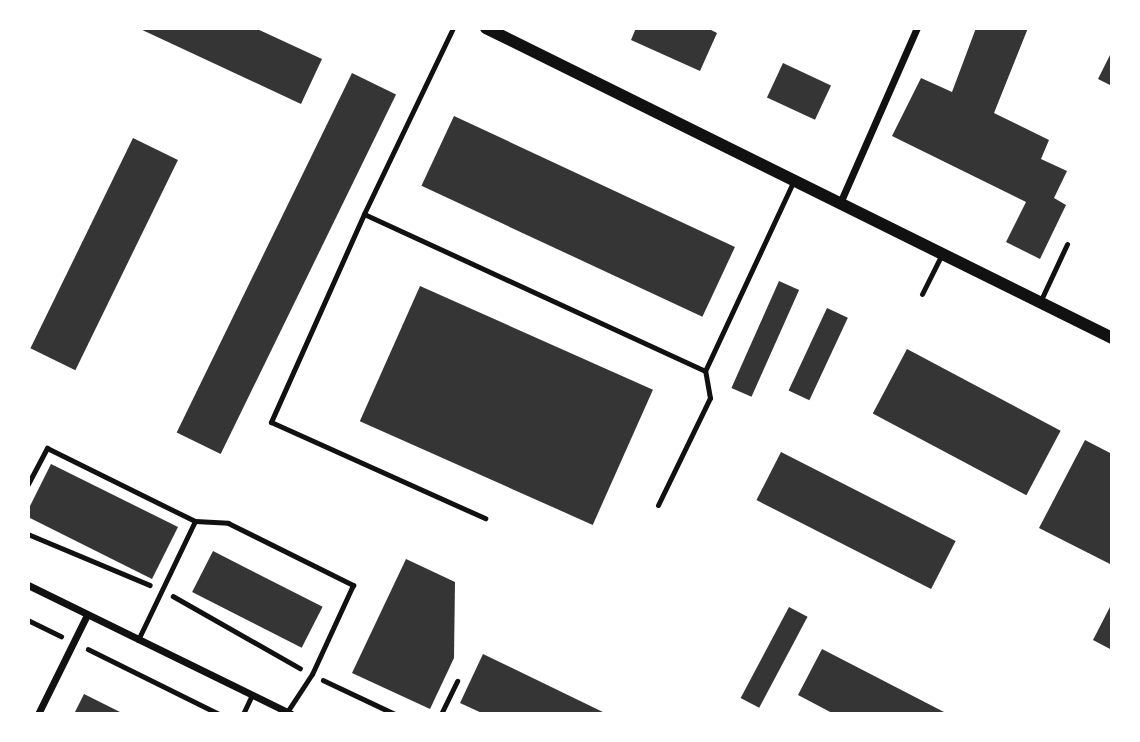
<!DOCTYPE html>
<html>
<head>
<meta charset="utf-8">
<style>
	body { margin:0 }
	#map { position:relative; width:1140px; height:742px; overflow:hidden; background:#fff; font-family:"PT Sans Narrow",sans-serif }
	div>[style] { position:absolute }
	.building>* { inset:0; background:#353535; transform-origin:0 0 }
	.path>* { height:4.5px; margin:-2.25px; padding:0 2.25px; transform-origin:2.25px; border-radius:2.25px; background:#111 }
	.service>* { height:5px; margin:-2.5px; padding:0 2.5px; transform-origin:2.5px; border-radius:2.5px; background:#111 }
	.minor>* { height:7px; margin:-3.5px; padding:0 3.5px; transform-origin:3.5px; border-radius:3.5px; background:#111 }
	.tertiary>* { height:12px; margin:-6px; padding:0 6px; transform-origin:6px; border-radius:6px; background:#111 }
	span { translate:-50% -50%; white-space:nowrap; text-align:center; line-height:1.15; -webkit-text-stroke:7px #fff; paint-order:stroke }
	.frame { position:absolute; inset:0; border:30px solid #fff; pointer-events:none }
</style>
</head>
<body>
<div id="map">
	<div class="building">
		<div style="clip-path:polygon(138px 28px,255px 28px,322px 59px,301px 104px)"></div>
		<div style="clip-path:polygon(636px 28px,707px 28px,717px 33px,700px 71px,631px 40px)"></div>
		<div style="clip-path:polygon(976px 28px,1028px 28px,994px 113px,1049px 140px,1041px 159px,1067px 171px,1054px 198px,1066px 205px,1040px 259px,1006px 242px,1026px 202px,892px 136px,921px 78px,952px 92px)"></div>
		<div style="clip-path:polygon(1112px 51px,1112px 86px,1098px 79px)"></div>
		<div style="left:783px;top:63px;width:53px;height:38px;rotate:25deg"></div>
		<div style="left:352px;top:73px;width:49px;height:400px;rotate:26deg"></div>
		<div style="left:454px;top:116px;width:310px;height:77px;rotate:25deg"></div>
		<div style="left:133px;top:138px;width:50px;height:234px;rotate:26deg"></div>
		<div style="left:779px;top:281px;width:22px;height:117px;rotate:24deg"></div>
		<div style="left:420px;top:286px;width:255px;height:148px;rotate:24deg"></div>
		<div style="left:827px;top:308px;width:23px;height:91px;rotate:25deg"></div>
		<div style="left:907px;top:349px;width:174px;height:73px;rotate:28deg"></div>
		<div style="clip-path:polygon(1085px 440px,1112px 454px,1112px 565px,1039px 528px)"></div>
		<div style="left:781px;top:452px;width:196px;height:54px;rotate:27deg"></div>
		<div style="clip-path:polygon(51px 464px,178px 527px,152px 579px,28px 517px,28px 510px)"></div>
		<div style="left:213px;top:551px;width:123px;height:46px;rotate:27deg"></div>
		<div style="clip-path:polygon(406px 559px,455px 582px,454px 658px,430px 709px,352px 673px)"></div>
		<div style="clip-path:polygon(1112px 603px,1112px 650px,1093px 640px)"></div>
		<div style="left:789px;top:607px;width:21px;height:103px;rotate:28deg"></div>
		<div style="clip-path:polygon(822px 649px,944px 712px,943px 714px,834px 714px,798px 695px)"></div>
		<div style="clip-path:polygon(483px 654px,607px 714px,484px 714px,460px 703px)"></div>
		<div style="clip-path:polygon(84px 694px,124px 714px,74px 714px)"></div>
	</div>
	<div class="path">
		<div style="left:28px;top:534px;width:132px;rotate:22.7deg"></div>
		<div style="left:173px;top:596px;width:146px;rotate:29.6deg"></div>
		<div style="left:28px;top:620px;width:37px;rotate:26deg"></div>
		<div style="left:88px;top:649px;width:146px;rotate:26.4deg"></div>
		<div style="left:323px;top:680px;width:80px;rotate:25.3deg"></div>
	</div>
	<div class="service">
		<div style="left:453px;top:28px;width:206px;rotate:115.6deg"></div>
		<div style="left:364px;top:214px;width:375px;rotate:24.7deg"></div>
		<div style="left:705px;top:371px;width:208px;rotate:-65deg"></div>
		<div style="left:364px;top:214px;width:228px;rotate:114.1deg"></div>
		<div style="left:271px;top:422px;width:235px;rotate:24.2deg"></div>
		<div style="left:922px;top:294px;width:42px;rotate:-63.4deg"></div>
		<div style="left:1040px;top:302px;width:64px;rotate:-65deg"></div>
		<div style="left:28px;top:484px;width:41px;rotate:-62.2deg"></div>
		<div style="left:47px;top:448px;width:165px;rotate:26.3deg"></div>
		<div style="left:195px;top:521px;width:132px;rotate:115.6deg"></div>
		<div style="left:658px;top:505px;width:119px;rotate:-64.1deg"></div>
		<div style="left:710px;top:398px;width:27px;rotate:-100deg"></div>
		<div style="left:195px;top:521px;width:33px;rotate:3deg"></div>
		<div style="left:228px;top:523px;width:140px;rotate:26.4deg"></div>
		<div style="left:353px;top:585px;width:98px;rotate:114.7deg"></div>
		<div style="left:312px;top:674px;width:45px;rotate:123.3deg"></div>
		<div style="left:243px;top:714px;width:21px;rotate:-65deg"></div>
		<div style="left:441px;top:714px;width:37px;rotate:-64deg"></div>
	</div>
	<div class="minor">
		<div style="left:840px;top:203px;width:191px;rotate:-66.3deg"></div>
		<div style="left:28px;top:585px;width:293px;rotate:26.1deg"></div>
		<div style="left:38px;top:714px;width:110px;rotate:-63.7deg"></div>
	</div>
	<div class="tertiary">
		<div style="left:486px;top:28px;width:699px;rotate:26.34deg"></div>
	</div>
	<div class="frame"></div>
</div>
</body>
</html>
